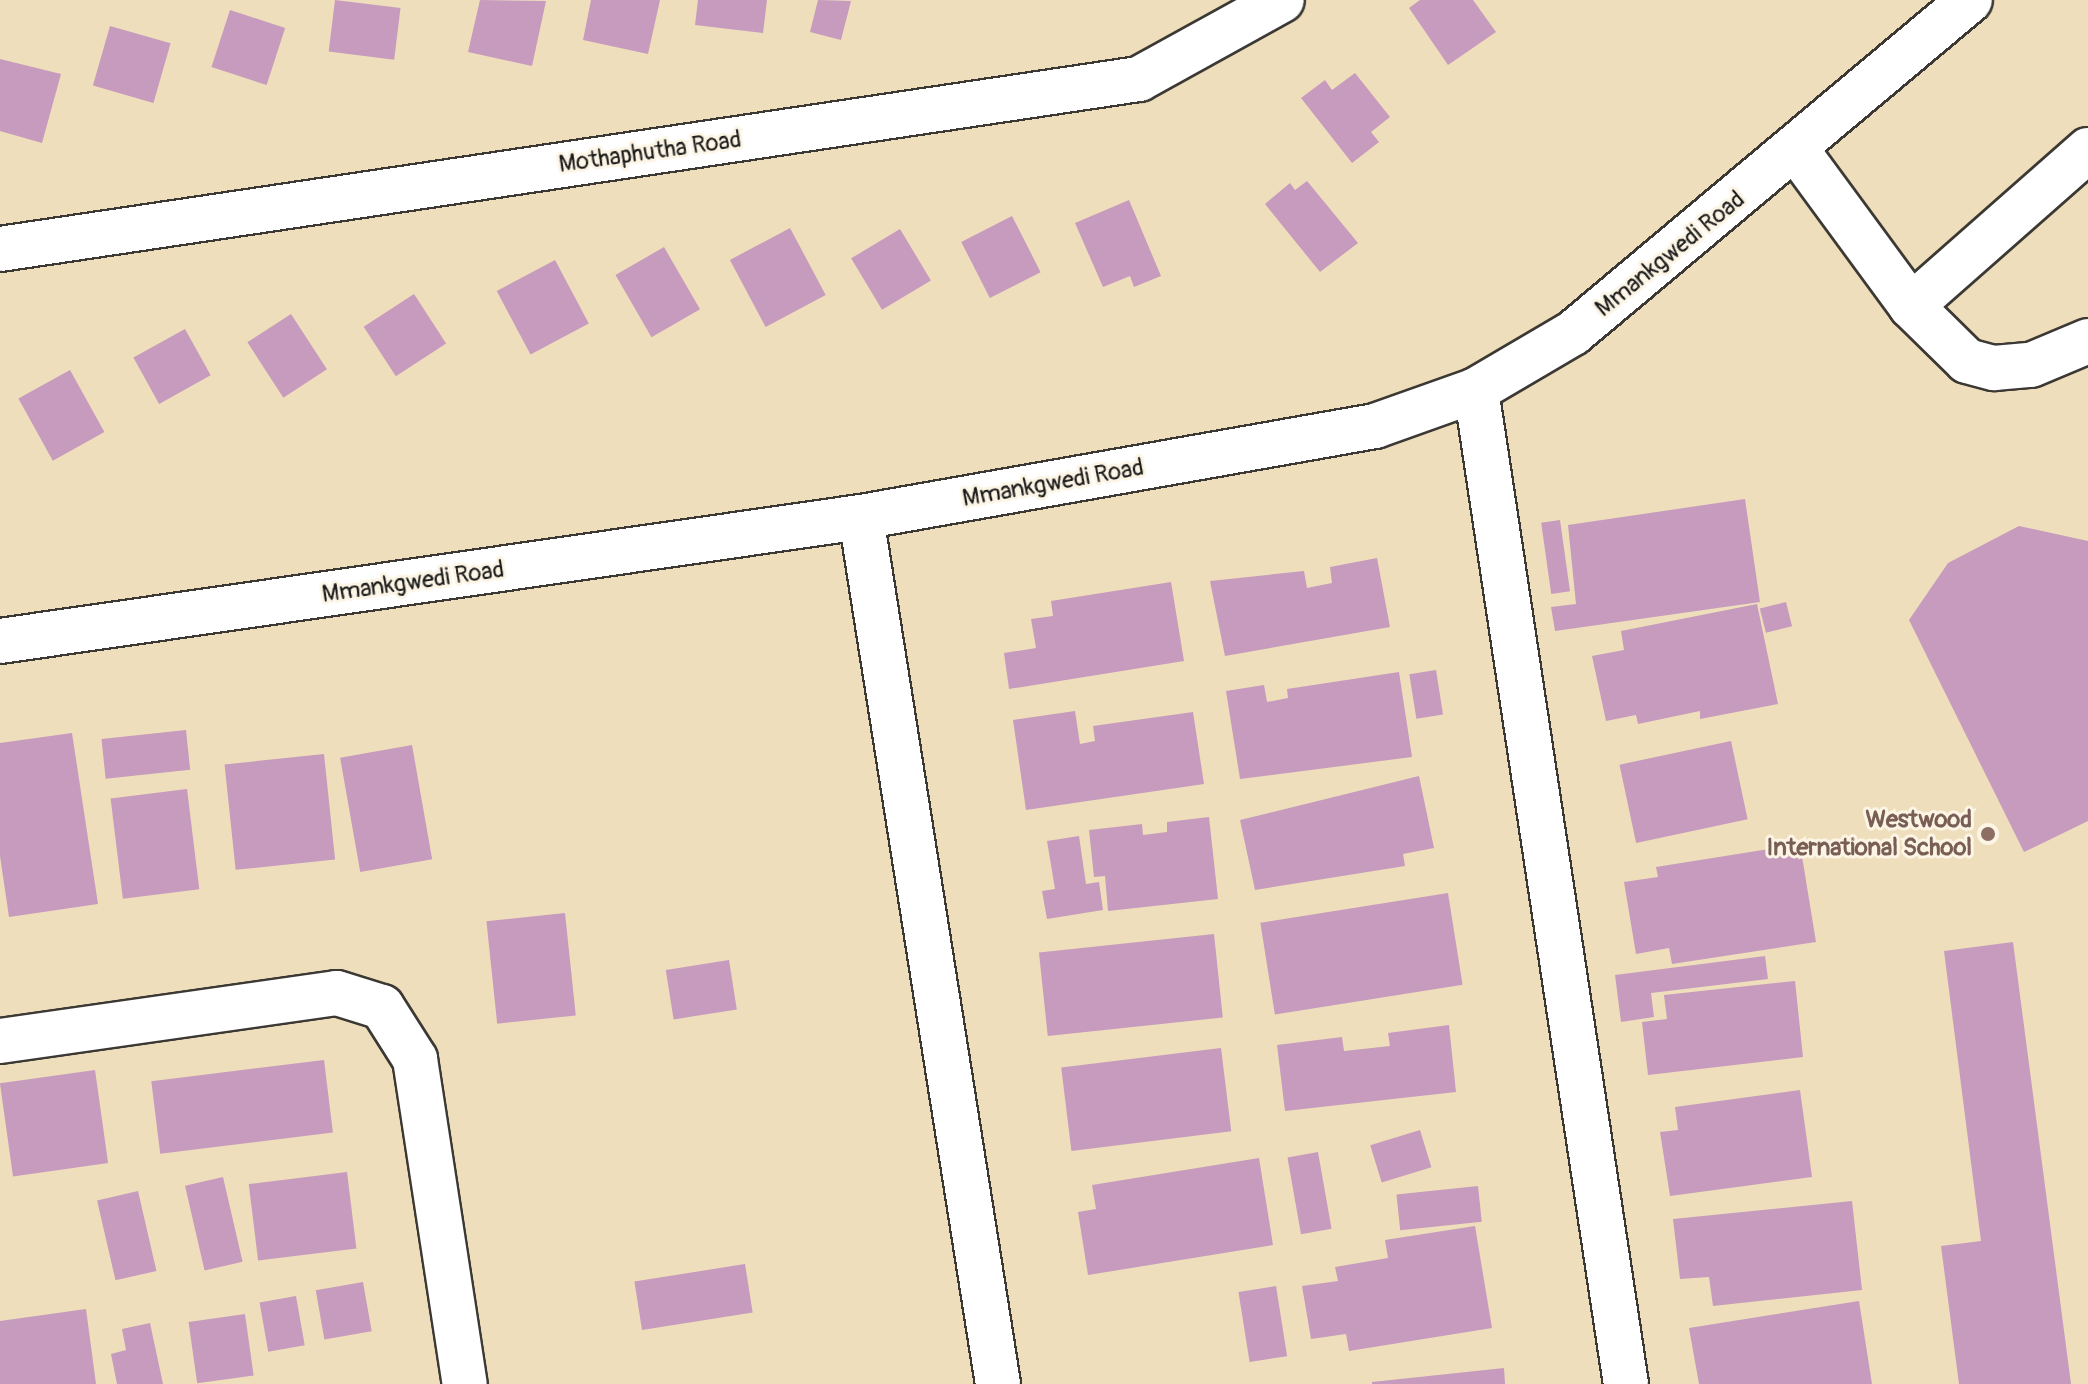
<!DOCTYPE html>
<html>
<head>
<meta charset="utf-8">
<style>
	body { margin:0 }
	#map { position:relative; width:2088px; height:1384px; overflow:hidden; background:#efdebc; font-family:Pangolin,sans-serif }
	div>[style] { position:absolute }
	.building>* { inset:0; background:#c69bbd; transform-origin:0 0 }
	.roads { filter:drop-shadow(2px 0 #3c3934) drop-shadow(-2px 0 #3c3934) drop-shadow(0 2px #3c3934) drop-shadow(0 -2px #3c3934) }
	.minor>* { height:44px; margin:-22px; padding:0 22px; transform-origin:22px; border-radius:22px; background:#fff }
	.dots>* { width:22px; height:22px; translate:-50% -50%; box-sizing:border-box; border:4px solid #fcf5e5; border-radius:50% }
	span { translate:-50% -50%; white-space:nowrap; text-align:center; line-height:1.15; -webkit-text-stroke:6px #fcf5e5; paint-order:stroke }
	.street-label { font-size:24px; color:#1c1c1c }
	.education-label { font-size:24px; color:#785e54; font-weight:700 }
	.right { translate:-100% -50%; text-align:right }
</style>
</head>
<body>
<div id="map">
	<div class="building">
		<div style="left:335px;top:0;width:66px;height:52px;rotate:7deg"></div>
		<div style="clip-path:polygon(480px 0,546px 1px,532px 66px,468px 52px)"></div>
		<div style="clip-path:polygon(591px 0,660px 0,648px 54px,583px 40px)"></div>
		<div style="clip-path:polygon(698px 0,767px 0,763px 33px,695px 25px)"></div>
		<div style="clip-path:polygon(818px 0,851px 1px,841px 40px,810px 32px)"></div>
		<div style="clip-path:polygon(1420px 0,1473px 0,1496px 32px,1448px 65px,1409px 8px)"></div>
		<div style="left:230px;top:10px;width:58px;height:60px;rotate:18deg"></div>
		<div style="left:110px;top:26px;width:63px;height:62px;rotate:16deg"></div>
		<div style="clip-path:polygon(0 59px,61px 74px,42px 143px,0 131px)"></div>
		<div style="clip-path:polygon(1355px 73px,1390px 117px,1371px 132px,1379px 142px,1352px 163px,1301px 98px,1325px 80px,1332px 90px)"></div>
		<div style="clip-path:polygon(1307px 181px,1358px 243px,1320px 272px,1265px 204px,1290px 183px,1295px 190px)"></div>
		<div style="clip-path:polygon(1129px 200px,1161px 276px,1134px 287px,1130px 276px,1103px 287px,1075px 223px)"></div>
		<div style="left:1012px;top:216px;width:63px;height:57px;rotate:63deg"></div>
		<div style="left:790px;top:228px;width:76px;height:68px;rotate:62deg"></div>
		<div style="left:900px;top:229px;width:60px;height:57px;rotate:59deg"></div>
		<div style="left:664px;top:247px;width:72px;height:56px;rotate:60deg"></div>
		<div style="left:555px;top:260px;width:72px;height:66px;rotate:62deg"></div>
		<div style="left:414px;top:294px;width:59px;height:60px;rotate:57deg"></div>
		<div style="left:291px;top:314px;width:66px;height:52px;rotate:57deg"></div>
		<div style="left:185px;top:329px;width:53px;height:59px;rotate:61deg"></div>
		<div style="left:70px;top:370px;width:71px;height:59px;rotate:61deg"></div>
		<div style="clip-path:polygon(1745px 499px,1760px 602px,1555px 631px,1551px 607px,1576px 604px,1568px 525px)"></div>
		<div style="left:1560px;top:520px;width:72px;height:19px;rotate:82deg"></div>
		<div style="clip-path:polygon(2019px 526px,2088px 541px,2088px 821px,2024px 852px,1909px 620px,1948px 563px)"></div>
		<div style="clip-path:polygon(1377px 558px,1390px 627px,1225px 656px,1210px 581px,1304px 571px,1307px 588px,1332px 583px,1330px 567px)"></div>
		<div style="clip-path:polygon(1171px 582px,1184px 661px,1009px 689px,1004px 653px,1036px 648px,1031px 619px,1053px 616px,1051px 601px)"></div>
		<div style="left:1786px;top:602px;width:25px;height:27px;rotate:76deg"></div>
		<div style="clip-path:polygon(1757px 604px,1778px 704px,1700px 719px,1700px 711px,1638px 724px,1636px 715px,1606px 721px,1592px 656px,1624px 650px,1621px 631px)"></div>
		<div style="left:1436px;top:670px;width:45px;height:27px;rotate:81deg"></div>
		<div style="clip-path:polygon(1399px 672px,1412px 757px,1240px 779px,1226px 691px,1264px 685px,1267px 702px,1288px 698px,1287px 689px)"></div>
		<div style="clip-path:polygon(1075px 711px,1080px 744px,1095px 741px,1093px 726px,1193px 712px,1204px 784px,1026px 810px,1013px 720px)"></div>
		<div style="left:186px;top:730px;width:40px;height:85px;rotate:84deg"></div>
		<div style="clip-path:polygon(72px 733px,98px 904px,9px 917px,0 856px,0 743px)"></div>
		<div style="left:1731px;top:741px;width:80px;height:114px;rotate:78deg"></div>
		<div style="left:412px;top:745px;width:116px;height:73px;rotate:80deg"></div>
		<div style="left:324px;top:754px;width:106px;height:100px;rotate:84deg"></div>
		<div style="clip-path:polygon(1419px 776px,1434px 848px,1403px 854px,1405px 866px,1255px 890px,1240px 820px)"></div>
		<div style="left:187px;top:789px;width:101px;height:77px;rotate:83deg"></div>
		<div style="clip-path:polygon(1209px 817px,1218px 899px,1108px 911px,1105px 876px,1094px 877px,1089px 830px,1142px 824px,1143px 835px,1167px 832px,1167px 822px)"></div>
		<div style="clip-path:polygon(1079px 836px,1086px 884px,1099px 882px,1103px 910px,1047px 919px,1042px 891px,1055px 889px,1047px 841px)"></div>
		<div style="clip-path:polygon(1800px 844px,1816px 942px,1672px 964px,1669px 948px,1636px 954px,1624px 882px,1658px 877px,1656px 867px)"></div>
		<div style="left:1448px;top:893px;width:93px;height:190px;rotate:81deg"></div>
		<div style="left:565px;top:913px;width:103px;height:79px;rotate:84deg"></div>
		<div style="left:1214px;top:934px;width:84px;height:176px;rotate:84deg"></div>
		<div style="clip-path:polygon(2013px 942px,2071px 1384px,1959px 1384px,1941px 1246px,1981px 1241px,1944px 951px)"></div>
		<div style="clip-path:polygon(1765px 956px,1768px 979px,1651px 993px,1654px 1017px,1621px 1022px,1615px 975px)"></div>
		<div style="left:729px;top:960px;width:50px;height:64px;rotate:81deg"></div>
		<div style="clip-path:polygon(1795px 981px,1803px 1057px,1648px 1075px,1642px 1022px,1667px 1019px,1664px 995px)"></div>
		<div style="clip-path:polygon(1449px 1025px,1456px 1092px,1285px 1111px,1277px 1045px,1342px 1037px,1344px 1051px,1390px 1046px,1388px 1033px)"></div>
		<div style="left:1221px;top:1048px;width:84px;height:161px;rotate:83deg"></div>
		<div style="left:324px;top:1060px;width:73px;height:174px;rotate:83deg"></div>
		<div style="left:95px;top:1070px;width:94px;height:96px;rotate:82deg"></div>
		<div style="clip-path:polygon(1800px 1090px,1812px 1177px,1670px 1196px,1660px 1132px,1678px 1130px,1675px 1107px)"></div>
		<div style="left:1420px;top:1130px;width:39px;height:52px;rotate:73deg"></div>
		<div style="left:1318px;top:1152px;width:78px;height:31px;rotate:80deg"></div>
		<div style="clip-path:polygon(1259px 1158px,1273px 1245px,1088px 1275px,1078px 1212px,1096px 1209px,1092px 1185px)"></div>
		<div style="left:347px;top:1172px;width:77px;height:99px;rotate:83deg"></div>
		<div style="left:223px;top:1177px;width:87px;height:39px;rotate:77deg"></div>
		<div style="left:1478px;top:1186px;width:36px;height:82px;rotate:84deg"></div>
		<div style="left:138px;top:1191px;width:82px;height:42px;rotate:77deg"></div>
		<div style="clip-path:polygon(1852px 1201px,1862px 1290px,1713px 1306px,1709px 1277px,1680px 1279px,1673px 1219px)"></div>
		<div style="clip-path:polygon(1475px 1226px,1492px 1328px,1349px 1351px,1346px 1334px,1311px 1339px,1302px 1286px,1338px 1281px,1335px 1267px,1388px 1258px,1385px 1240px)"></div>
		<div style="left:745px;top:1264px;width:49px;height:112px;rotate:81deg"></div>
		<div style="left:363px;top:1282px;width:50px;height:48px;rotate:80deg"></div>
		<div style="left:1276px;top:1286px;width:71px;height:38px;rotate:81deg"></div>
		<div style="left:296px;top:1296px;width:50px;height:37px;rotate:80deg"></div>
		<div style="clip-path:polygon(1859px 1301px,1872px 1384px,1699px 1384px,1689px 1328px)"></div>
		<div style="clip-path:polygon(86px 1309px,96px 1384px,0 1384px,0 1321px)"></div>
		<div style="left:245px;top:1314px;width:62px;height:57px;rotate:82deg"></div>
		<div style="clip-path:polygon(150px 1323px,163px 1384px,117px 1384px,111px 1354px,126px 1350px,122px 1329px)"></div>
		<div style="clip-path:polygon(1504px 1368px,1505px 1384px,1372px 1384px,1372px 1382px)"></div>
	</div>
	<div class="roads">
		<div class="minor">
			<div style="left:1798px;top:152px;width:191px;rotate:53.7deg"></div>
			<div style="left:1911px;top:306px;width:78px;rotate:44.5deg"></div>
			<div style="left:1967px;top:361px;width:28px;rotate:15deg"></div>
			<div style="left:1994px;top:368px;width:37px;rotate:-5deg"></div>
			<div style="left:2031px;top:365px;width:62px;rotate:-22.8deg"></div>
			<div style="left:0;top:249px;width:1152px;rotate:-8.49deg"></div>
			<div style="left:1139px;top:79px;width:163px;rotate:-28.9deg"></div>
			<div style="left:1911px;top:306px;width:236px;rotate:-41.4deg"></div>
			<div style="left:1476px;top:390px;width:1005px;rotate:81.42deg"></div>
			<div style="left:861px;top:517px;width:878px;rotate:81.02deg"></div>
			<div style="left:0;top:641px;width:870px;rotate:-8.2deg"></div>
			<div style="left:861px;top:517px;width:522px;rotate:-10.04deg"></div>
			<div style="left:1375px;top:426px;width:107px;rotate:-19.6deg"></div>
			<div style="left:1476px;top:390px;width:113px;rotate:-30.4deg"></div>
			<div style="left:1573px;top:333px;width:518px;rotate:-39.99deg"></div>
			<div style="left:0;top:1041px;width:340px;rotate:-8.1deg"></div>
			<div style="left:337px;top:993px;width:47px;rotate:17.3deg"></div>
			<div style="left:382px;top:1007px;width:62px;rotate:57.6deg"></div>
			<div style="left:415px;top:1059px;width:329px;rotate:81.3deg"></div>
		</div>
	</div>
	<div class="dots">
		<div style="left:1988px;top:834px;background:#8d6e63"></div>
	</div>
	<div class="street-label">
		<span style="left:650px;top:152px;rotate:-8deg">Mothaphutha Road</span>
		<span style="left:1670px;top:254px;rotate:-39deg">Mmankgwedi Road</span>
		<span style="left:1053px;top:483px;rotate:-10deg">Mmankgwedi Road</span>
		<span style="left:413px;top:582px;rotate:-8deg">Mmankgwedi Road</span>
	</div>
	<div class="education-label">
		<span class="right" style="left:1972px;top:834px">Westwood<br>International School</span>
	</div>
</div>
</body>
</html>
